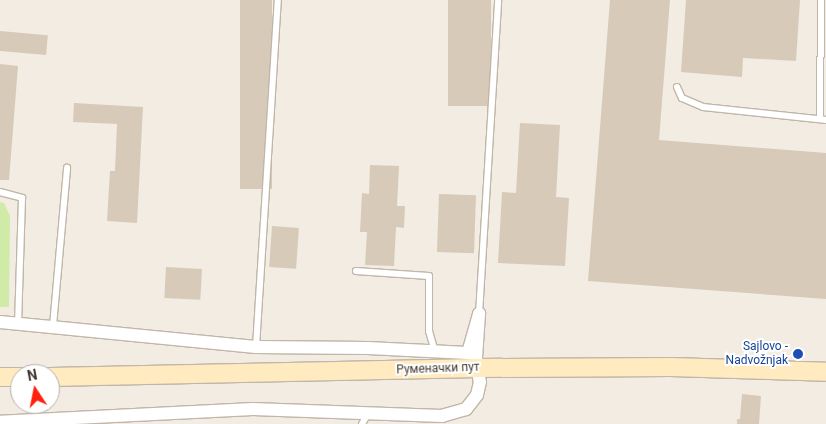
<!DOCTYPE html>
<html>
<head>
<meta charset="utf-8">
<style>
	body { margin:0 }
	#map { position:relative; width:826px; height:424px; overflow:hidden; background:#f2ece2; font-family:Roboto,sans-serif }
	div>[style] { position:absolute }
	.green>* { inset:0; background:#d0eaa7 }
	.building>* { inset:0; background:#d7cab9; transform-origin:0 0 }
	.roads { filter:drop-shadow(1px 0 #c1b6a7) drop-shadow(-1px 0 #c1b6a7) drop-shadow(0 1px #c1b6a7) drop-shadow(0 -1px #c1b6a7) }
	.lane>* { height:6px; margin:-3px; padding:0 3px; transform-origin:3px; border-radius:3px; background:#fff }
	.street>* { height:12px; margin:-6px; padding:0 6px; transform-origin:6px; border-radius:6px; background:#fff }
	.secondary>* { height:18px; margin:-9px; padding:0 9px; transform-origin:9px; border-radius:9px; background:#ffebbf }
	.dots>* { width:14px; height:14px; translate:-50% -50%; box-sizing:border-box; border:2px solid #fff; border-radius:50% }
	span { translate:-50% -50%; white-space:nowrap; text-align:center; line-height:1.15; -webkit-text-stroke:4px #fff; paint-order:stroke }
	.transit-label { font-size:12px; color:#164399 }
	.right { translate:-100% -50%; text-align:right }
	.street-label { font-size:12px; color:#443c32 }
	.north { position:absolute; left:10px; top:364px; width:50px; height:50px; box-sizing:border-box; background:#fff; border:1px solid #b4b1ad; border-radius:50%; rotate:349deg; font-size:14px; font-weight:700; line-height:20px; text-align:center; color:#443c32 }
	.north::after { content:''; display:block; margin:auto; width:18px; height:22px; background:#ff210c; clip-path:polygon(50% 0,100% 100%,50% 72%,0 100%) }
</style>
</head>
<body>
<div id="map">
	<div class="green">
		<div style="clip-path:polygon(0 202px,4px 203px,10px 216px,9px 307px,0 307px)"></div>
	</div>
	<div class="building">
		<div style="left:240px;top:0;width:32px;height:189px"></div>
		<div style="left:448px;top:0;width:43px;height:106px"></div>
		<div style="clip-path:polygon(610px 0,670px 0,659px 140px,826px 153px,826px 299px,588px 281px)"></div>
		<div style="clip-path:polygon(686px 0,800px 0,796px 61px,743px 58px,742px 77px,681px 72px)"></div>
		<div style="left:0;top:31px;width:48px;height:20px;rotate:5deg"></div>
		<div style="clip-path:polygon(0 64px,18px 66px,9px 180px,0 180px)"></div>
		<div style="clip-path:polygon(74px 103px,143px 107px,137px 223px,107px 221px,110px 171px,115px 171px,117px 124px,73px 122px)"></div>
		<div style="clip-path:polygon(520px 123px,560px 125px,556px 197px,569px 198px,565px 266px,498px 263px,502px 192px,516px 193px)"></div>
		<div style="clip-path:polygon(370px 165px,399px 166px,397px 206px,405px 206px,404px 228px,396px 227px,394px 266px,365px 265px,367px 232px,360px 232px,362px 193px,369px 194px)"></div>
		<div style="left:439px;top:194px;width:37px;height:58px;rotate:2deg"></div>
		<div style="left:272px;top:226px;width:27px;height:41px;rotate:4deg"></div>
		<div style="left:166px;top:267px;width:36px;height:31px;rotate:3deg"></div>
		<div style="clip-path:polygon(742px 394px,761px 396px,759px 424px,737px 424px,737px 419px,740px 419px)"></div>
	</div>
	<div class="roads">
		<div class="lane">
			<div style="left:677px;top:87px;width:12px;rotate:66deg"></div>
			<div style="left:682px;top:98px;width:23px;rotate:23deg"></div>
			<div style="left:703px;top:107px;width:124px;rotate:6deg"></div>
			<div style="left:820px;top:117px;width:117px;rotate:-89.5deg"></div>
			<div style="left:0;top:192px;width:23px;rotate:15deg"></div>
			<div style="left:22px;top:198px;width:126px;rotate:91.8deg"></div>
			<div style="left:356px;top:271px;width:73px;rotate:3.9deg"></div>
			<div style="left:429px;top:276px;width:55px;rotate:90deg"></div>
			<div style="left:429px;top:331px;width:22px;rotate:74deg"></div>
			<div style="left:479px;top:314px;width:315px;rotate:-86.5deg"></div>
			<div style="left:53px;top:326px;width:159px;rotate:-84.9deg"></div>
			<div style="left:256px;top:347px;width:348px;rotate:-86.4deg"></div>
			<div style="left:362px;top:424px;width:10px;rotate:-61deg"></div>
		</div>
		<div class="street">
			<div style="left:0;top:322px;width:257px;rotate:5.6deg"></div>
			<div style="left:256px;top:347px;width:112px;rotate:0.5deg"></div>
			<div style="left:368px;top:348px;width:100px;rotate:2.9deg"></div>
			<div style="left:468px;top:353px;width:41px;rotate:-74.2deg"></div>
			<div style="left:479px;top:314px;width:44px;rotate:93.9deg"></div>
			<div style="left:476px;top:358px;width:24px;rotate:81deg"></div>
			<div style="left:480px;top:382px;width:13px;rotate:103deg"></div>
			<div style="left:477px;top:395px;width:18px;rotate:128deg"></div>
			<div style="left:466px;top:409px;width:25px;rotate:164deg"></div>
			<div style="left:442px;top:416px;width:189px;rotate:-177.9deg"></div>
			<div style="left:253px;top:409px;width:253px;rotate:177.1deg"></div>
		</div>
		<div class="secondary">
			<div style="left:0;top:377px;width:20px"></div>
			<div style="left:50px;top:377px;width:429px;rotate:-1.2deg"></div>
			<div style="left:479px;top:368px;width:192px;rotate:-0.3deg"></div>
			<div style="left:671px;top:367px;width:155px;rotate:1.8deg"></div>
		</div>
	</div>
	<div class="dots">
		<div style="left:798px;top:354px;background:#1a4fb4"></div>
	</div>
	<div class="transit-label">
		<span class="right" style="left:788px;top:354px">Sajlovo -<br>Nadvožnjak</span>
	</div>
	<div class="street-label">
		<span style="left:438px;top:369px;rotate:-2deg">Руменачки пут</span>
	</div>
	<div class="north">N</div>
</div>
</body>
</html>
